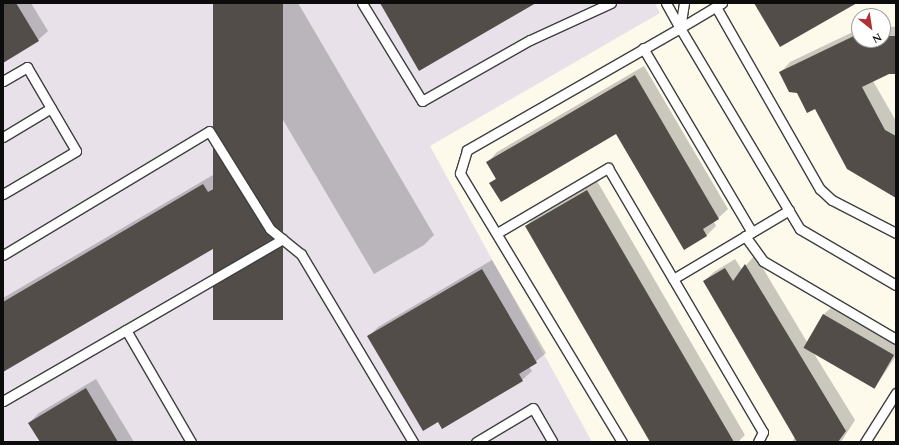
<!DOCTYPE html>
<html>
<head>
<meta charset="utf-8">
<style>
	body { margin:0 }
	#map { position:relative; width:899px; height:445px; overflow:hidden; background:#fdfaec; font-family:Spectral,serif }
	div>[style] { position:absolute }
	.industrial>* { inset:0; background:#e9e1ea }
	.shadow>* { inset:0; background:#0003 }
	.building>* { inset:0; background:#534d49; transform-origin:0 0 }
	.roads { filter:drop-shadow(1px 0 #3f3f3f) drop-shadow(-1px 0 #3f3f3f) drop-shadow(0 1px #3f3f3f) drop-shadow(0 -1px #3f3f3f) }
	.lane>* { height:9px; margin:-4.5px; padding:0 4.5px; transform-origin:4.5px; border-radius:4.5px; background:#fff }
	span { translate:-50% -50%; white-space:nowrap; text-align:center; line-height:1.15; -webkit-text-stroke:4px #fff; paint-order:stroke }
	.frame { position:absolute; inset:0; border:4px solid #0c0c0c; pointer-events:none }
	.north { position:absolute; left:851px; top:8px; width:40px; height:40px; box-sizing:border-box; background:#fff; border:1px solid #9e9e9e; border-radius:50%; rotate:150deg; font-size:11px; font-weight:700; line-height:16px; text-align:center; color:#0c0c0c }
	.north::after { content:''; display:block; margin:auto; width:14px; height:18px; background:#af3134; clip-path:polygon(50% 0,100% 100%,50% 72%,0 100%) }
</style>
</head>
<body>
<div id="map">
	<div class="industrial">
		<div style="clip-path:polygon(3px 3px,655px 3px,660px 13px,430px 146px,592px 442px,3px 442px)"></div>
	</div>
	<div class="shadow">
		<div style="clip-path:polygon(3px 3px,31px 3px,48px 31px,38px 40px,3px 61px)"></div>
		<div style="clip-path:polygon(214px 3px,298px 3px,434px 235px,424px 245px,374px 274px)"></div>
		<div style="clip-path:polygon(883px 26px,896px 27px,896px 73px,889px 73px,873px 81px,896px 121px,896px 191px,781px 72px,790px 62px,859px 29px,859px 40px,883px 40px)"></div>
		<div style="clip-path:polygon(644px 66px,728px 209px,714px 222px,716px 226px,706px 236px,617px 133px,491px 183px,497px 177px,488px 162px,497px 152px)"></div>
		<div style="clip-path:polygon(213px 175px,218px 183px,231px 176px,256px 218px,246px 228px,3px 371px,3px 298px)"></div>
		<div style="clip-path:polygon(597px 181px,745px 435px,738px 442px,651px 442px,526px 226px,536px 216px)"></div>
		<div style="clip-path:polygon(755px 255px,807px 342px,824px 314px,832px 307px,896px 344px,896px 356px,875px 387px,813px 352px,855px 420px,841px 442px,792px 442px,795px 437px,704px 281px,714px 272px,735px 259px,742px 270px)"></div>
		<div style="clip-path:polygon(492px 260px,546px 353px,529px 367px,532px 371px,522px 380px,369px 336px,378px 327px)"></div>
		<div style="clip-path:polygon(96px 379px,134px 442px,41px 442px,29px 423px,39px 413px)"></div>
	</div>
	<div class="building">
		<div style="clip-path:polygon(3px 3px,16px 3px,39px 41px,3px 63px)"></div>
		<div style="left:213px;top:3px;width:70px;height:317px"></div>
		<div style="clip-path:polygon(380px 3px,536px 3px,419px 71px)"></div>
		<div style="clip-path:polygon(754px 3px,857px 3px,780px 47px)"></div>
		<div style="clip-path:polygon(856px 35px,859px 35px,859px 40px,883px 40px,883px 36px,896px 36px,896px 74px,889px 74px,862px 87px,885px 130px,896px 136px,896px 198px,847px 169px,815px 109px,807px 113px,797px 93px,789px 92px,779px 72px)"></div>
		<div style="clip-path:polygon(635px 75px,719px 219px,703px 229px,707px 236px,684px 250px,616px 134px,501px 202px,489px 183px,496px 179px,486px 162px)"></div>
		<div style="clip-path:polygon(203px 184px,208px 192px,221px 185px,247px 229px,3px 372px,3px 302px)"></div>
		<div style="clip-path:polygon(587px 190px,734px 442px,650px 442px,525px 226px)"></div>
		<div style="clip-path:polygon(745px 264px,846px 431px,838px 442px,797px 442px,703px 281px,725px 268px,733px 281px)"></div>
		<div style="clip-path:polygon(482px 269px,537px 363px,519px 374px,523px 381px,442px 429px,438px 422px,423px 431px,367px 336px)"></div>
		<div style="left:823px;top:314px;width:82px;height:39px;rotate:30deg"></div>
		<div style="clip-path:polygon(86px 388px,118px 442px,40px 442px,28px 423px)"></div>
	</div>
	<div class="roads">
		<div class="lane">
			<div style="left:362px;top:3px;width:115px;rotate:58.5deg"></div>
			<div style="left:422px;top:101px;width:124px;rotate:-29.5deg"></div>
			<div style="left:530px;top:40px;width:89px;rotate:-24.6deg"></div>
			<div style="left:666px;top:3px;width:29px;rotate:61deg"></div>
			<div style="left:680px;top:28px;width:49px;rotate:-30.8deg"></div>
			<div style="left:684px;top:3px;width:25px;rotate:99deg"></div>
			<div style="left:680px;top:28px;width:234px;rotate:59.2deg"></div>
			<div style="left:800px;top:229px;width:111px;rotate:30.3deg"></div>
			<div style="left:716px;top:7px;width:210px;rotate:60.3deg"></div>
			<div style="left:820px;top:189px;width:16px;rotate:43deg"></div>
			<div style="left:832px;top:200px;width:72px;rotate:27.3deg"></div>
			<div style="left:643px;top:48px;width:214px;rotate:59.4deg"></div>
			<div style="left:3px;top:81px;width:28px;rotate:-30deg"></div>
			<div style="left:27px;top:67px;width:97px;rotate:59.7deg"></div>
			<div style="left:76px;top:151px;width:85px;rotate:149.5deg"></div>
			<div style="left:3px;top:137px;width:56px;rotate:-31.1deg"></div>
			<div style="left:497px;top:233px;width:129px;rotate:-30.4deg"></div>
			<div style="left:608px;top:168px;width:306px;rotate:59.6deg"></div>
			<div style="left:763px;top:432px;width:11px;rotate:117deg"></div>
			<div style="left:745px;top:236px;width:31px;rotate:54deg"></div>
			<div style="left:763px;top:261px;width:154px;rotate:30.4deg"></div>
			<div style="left:3px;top:255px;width:240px;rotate:-31deg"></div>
			<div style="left:209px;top:131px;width:115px;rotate:58.1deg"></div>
			<div style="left:270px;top:229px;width:40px;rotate:39deg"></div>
			<div style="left:301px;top:254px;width:219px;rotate:59.2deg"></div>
			<div style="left:673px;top:279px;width:135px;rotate:-30.7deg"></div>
			<div style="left:3px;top:401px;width:142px;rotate:-30deg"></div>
			<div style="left:191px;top:442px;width:129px;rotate:-120.1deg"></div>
			<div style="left:126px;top:330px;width:181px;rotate:-30.1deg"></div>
			<div style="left:476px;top:442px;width:66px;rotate:-30.8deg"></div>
			<div style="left:533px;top:408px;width:39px;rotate:60deg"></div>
			<div style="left:622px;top:442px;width:314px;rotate:-121.1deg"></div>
			<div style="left:460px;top:173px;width:24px;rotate:-73deg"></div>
			<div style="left:467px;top:150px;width:245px;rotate:-29.8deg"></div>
			<div style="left:865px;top:442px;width:58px;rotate:-57.7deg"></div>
		</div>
	</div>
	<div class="frame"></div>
	<div class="north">N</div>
</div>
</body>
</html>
